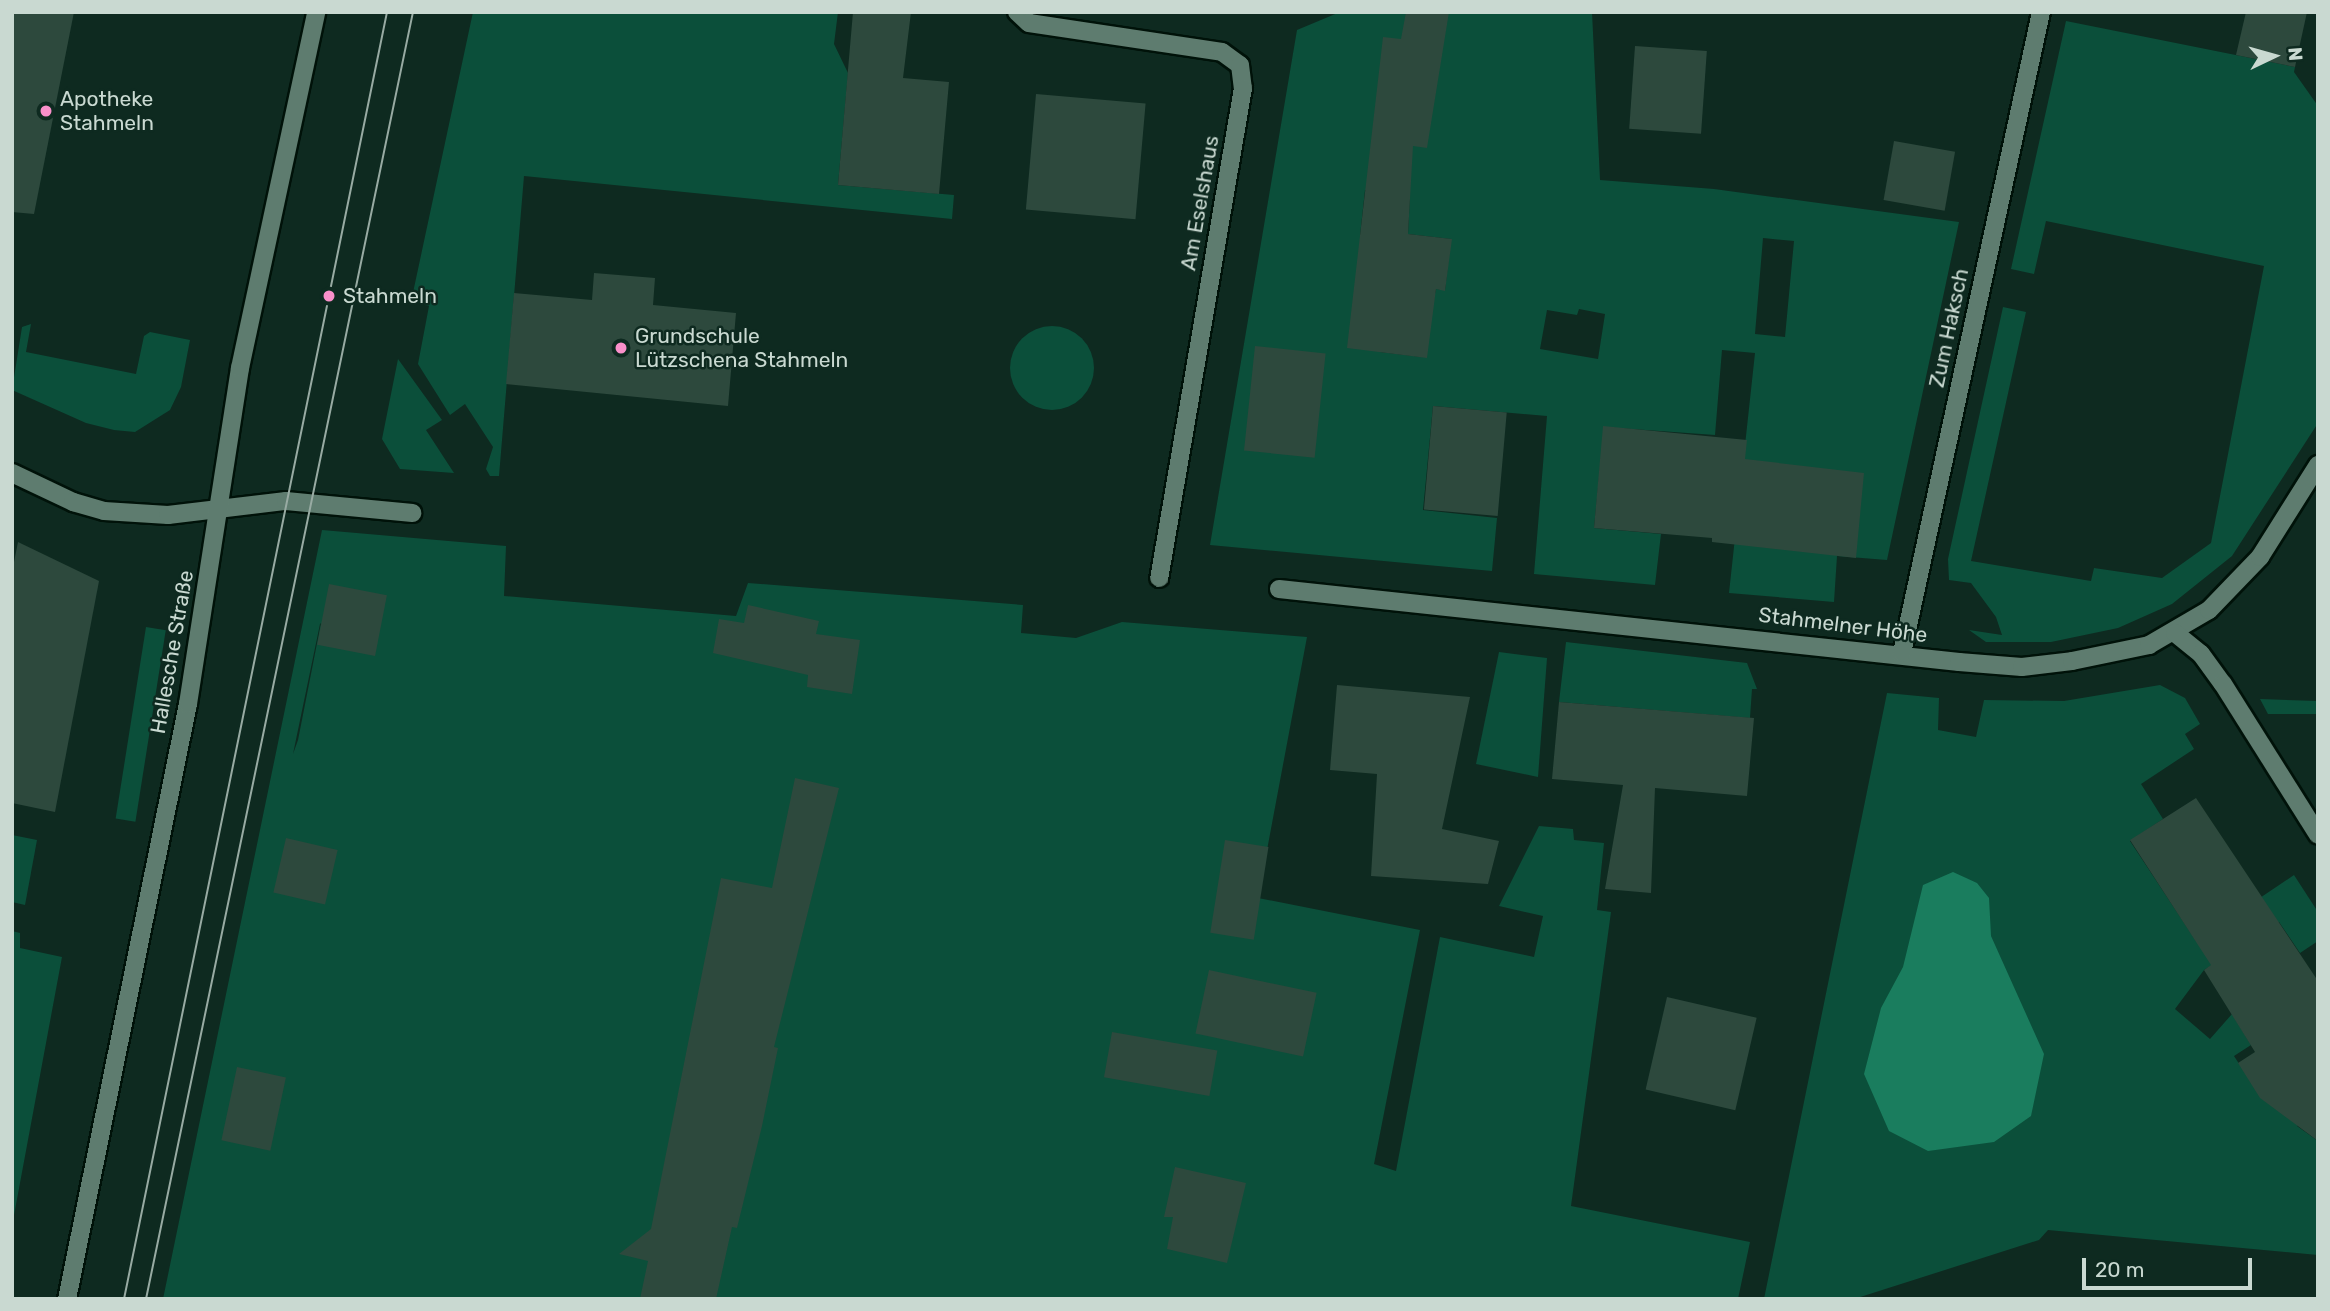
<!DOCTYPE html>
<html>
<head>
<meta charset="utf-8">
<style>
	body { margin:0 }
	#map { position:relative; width:2330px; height:1311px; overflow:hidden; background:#0e2a20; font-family:Rubik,sans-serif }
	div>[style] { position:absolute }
	.green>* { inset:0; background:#0b4f3a; transform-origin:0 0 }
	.round { border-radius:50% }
	.water>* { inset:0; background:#1a7d5e }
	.building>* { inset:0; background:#2d493d; transform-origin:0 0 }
	.roads { filter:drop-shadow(2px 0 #001209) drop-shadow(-2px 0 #001209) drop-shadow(0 2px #001209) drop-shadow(0 -2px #001209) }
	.minor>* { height:18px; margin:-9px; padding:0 9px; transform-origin:9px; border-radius:9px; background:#5e7c6f }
	.tram>* { height:2px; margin:-1px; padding:0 1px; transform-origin:1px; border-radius:1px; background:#98aba3 }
	.dots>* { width:19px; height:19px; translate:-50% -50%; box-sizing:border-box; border:4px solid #0e2a20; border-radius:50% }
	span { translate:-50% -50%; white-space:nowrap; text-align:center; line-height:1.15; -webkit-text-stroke:5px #0e2a20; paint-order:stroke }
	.poi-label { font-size:21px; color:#c9d9d1 }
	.left { translate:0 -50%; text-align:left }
	.street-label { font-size:21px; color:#c9d9d1 }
	.frame { position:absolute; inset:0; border:14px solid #c9d9d1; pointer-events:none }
	.north { position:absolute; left:2239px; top:21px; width:70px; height:70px; -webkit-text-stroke:5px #0e2a20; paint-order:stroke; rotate:85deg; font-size:19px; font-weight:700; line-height:28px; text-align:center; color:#c9d9d1 }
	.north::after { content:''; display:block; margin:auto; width:24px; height:32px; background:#c9d9d1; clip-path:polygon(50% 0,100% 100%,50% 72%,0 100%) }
	.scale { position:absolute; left:2082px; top:1258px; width:170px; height:32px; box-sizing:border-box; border:4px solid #c9d9d1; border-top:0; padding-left:9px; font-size:21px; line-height:24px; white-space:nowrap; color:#c9d9d1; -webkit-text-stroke:5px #0e2a20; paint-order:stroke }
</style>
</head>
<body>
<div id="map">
	<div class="green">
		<div style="clip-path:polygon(473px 12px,838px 12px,834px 44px,848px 73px,838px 185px,954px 195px,952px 219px,524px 176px,499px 476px,490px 476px,486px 469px,493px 447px,465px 404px,450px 415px,418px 364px,429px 306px,411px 302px)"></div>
		<div style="clip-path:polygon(evenodd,1340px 12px,1592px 12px,1600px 180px,1714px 189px,1959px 222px,1887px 560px,1837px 556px,1834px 602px,1729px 593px,1755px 353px,1722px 350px,1715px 435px,1604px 427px,1594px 528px,1661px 534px,1655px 585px,1534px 574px,1547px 416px,1433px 406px,1423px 510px,1497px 518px,1492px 571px,1210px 545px,1297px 30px,1340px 12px,1365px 190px,1410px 195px,1408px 234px,1451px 239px,1445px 290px,1436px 289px,1422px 357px,1380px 352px,1383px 323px,1360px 236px,1365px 190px,1340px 12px,1763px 238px,1794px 241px,1785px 337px,1755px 334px,1763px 238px,1340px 12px,1579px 309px,1605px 314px,1598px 359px,1540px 349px,1547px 310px,1577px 315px,1579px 309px)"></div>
		<div style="clip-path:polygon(2066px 21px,2295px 67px,2294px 72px,2318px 106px,2318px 423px,2232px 556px,2172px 604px,2118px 628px,2051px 642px,1986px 642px,1969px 630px,2002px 635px,1996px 617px,1971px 583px,1949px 580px,1948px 559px,2003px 307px,2026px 312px,1971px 561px,2091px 581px,2094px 568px,2162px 578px,2211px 543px,2264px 266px,2046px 221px,2034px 274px,2011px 269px)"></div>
		<div style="clip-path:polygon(31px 324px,26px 352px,136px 374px,144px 336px,150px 332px,190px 340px,181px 387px,170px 410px,135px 432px,114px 430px,86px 423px,12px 390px,22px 327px)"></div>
		<div class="round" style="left:1010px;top:326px;width:84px;height:84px"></div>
		<div style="clip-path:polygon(398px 359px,442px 420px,426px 430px,454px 473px,400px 469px,382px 439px)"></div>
		<div style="clip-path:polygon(evenodd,322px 530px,506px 546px,504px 596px,736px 616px,748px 583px,1023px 605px,1021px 633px,1076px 638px,1122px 622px,1307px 637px,1258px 898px,1420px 930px,1374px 1164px,1396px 1171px,1440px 937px,1534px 957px,1543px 916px,1499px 906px,1539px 826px,1573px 829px,1574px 840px,1604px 843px,1597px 910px,1611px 912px,1571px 1206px,1750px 1242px,1738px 1299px,163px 1299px,322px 530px,321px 623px,298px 740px,293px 754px,320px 624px,321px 623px)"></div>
		<div style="left:146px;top:627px;width:20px;height:194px;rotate:9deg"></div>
		<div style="clip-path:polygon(1566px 642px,1747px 663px,1757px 689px,1752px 689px,1750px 718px,1559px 702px)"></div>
		<div style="clip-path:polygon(1499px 652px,1547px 658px,1538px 777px,1476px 764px)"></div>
		<div style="clip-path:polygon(2160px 685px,2185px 698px,2200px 724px,2185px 734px,2194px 749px,2141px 784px,2163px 819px,2130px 841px,2196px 941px,2294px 875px,2318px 912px,2318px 941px,2300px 953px,2279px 922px,2204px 970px,2175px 1009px,2210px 1039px,2232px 1014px,2251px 1045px,2234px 1056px,2249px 1079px,2318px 1097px,2297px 1126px,2318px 1141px,2318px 1255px,2048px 1230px,2039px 1240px,1854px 1299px,1764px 1299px,1887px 693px,1939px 698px,1938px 730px,1976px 737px,1984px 700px,2064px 701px)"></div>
		<div style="clip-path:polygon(2260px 699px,2318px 701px,2318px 714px,2268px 714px)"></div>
		<div style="clip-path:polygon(12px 835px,37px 840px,25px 905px,12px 902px)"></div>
		<div style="clip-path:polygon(12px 931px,20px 933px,20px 948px,62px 957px,12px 1226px)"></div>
	</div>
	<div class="water">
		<div style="clip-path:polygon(1953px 872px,1977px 883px,1989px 898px,1991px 936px,2044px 1054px,2031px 1116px,1994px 1142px,1928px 1151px,1889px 1131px,1864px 1074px,1881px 1008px,1903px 967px,1923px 885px)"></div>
	</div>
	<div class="building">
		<div style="clip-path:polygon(12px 12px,74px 12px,34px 214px,12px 212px)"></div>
		<div style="clip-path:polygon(853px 12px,911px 12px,903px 78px,949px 82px,939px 194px,838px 185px)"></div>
		<div style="clip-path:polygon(1406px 12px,1449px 12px,1427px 148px,1413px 146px,1408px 234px,1452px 239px,1445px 291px,1436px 289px,1427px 358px,1347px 348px,1383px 37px,1401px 39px)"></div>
		<div style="clip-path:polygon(2246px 12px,2307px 12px,2295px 67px,2236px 55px)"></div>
		<div style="left:1635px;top:46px;width:72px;height:83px;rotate:4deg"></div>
		<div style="left:1036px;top:94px;width:110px;height:116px;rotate:5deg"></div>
		<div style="left:1894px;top:141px;width:62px;height:60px;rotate:10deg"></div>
		<div style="clip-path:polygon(594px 273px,655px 278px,653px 305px,736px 313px,728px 406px,506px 384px,514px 293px,592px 300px)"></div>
		<div style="left:1255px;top:346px;width:71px;height:105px;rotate:6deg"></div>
		<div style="left:1433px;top:406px;width:74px;height:104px;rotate:5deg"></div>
		<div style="clip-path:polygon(1603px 426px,1747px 440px,1745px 459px,1864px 473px,1856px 558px,1712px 542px,1712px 538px,1594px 528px)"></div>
		<div style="clip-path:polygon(18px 542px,99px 581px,55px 812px,12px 803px,12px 572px)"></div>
		<div style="left:329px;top:584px;width:59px;height:62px;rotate:11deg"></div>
		<div style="clip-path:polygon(748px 605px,819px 621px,816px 634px,860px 640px,852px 694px,807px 687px,808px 675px,713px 653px,719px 619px,744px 623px)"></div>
		<div style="clip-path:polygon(1337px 685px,1470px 697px,1442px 829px,1499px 841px,1488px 884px,1371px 876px,1377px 774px,1330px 770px)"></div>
		<div style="clip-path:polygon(1559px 702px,1754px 718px,1747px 796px,1655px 788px,1651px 893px,1605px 889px,1623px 785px,1552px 779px)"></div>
		<div style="clip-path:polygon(795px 778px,839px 788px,774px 1047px,778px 1048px,762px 1126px,737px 1228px,732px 1227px,716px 1299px,640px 1299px,648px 1261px,619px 1254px,651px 1229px,721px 878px,772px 888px)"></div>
		<div style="clip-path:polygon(2196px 798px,2318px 981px,2318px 1141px,2260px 1098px,2238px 1063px,2255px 1052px,2204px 970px,2211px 965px,2130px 840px)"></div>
		<div style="left:286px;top:838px;width:53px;height:56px;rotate:13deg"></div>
		<div style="left:1225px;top:840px;width:44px;height:94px;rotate:9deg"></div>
		<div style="left:1209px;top:970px;width:110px;height:65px;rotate:12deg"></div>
		<div style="left:1667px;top:997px;width:92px;height:95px;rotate:13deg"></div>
		<div style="left:1112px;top:1032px;width:107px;height:46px;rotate:10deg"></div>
		<div style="left:237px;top:1067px;width:50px;height:75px;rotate:12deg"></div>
		<div style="clip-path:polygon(1175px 1167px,1246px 1183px,1227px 1263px,1167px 1249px,1173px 1217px,1164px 1217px)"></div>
	</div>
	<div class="roads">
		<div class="minor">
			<div style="left:1017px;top:12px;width:16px;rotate:43deg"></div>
			<div style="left:1029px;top:23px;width:195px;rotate:8.5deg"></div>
			<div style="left:1222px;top:52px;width:22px;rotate:36deg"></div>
			<div style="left:1240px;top:65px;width:23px;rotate:83deg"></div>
			<div style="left:1243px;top:88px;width:497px;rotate:99.7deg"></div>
			<div style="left:12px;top:473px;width:68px;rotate:25.4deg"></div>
			<div style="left:73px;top:502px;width:32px;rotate:16deg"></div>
			<div style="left:104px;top:511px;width:64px;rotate:3.6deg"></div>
			<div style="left:168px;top:515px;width:119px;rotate:-6.8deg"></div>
			<div style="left:286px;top:501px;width:127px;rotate:5.4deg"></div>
			<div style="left:1279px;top:589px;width:684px;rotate:6.13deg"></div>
			<div style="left:1959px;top:662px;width:63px;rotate:4.5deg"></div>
			<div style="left:2022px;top:667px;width:50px;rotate:-6.8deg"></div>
			<div style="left:2072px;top:661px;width:79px;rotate:-11.7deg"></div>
			<div style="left:2149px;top:645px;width:69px;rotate:-30.3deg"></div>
			<div style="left:2209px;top:610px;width:74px;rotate:-46.1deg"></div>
			<div style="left:2260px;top:557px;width:109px;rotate:-57.8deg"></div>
			<div style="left:2175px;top:633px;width:33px;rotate:39deg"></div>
			<div style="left:2201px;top:654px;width:37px;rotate:54deg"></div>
			<div style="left:2223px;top:684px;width:178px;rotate:57.8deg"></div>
			<div style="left:1902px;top:653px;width:656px;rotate:-77.76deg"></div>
			<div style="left:67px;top:1299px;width:607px;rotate:-78.51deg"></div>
			<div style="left:188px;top:704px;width:340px;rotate:-81.2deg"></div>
			<div style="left:240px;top:368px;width:364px;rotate:-77.9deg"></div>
		</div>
	</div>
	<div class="tram">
		<div style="left:124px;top:1299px;width:1314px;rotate:-78.45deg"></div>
		<div style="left:146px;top:1299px;width:1314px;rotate:-78.28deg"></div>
	</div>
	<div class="dots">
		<div style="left:46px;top:111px;background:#f990ca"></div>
		<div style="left:329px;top:296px;background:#f990ca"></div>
		<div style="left:621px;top:348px;background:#f990ca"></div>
	</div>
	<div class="poi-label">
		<span class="left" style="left:60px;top:111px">Apotheke<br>Stahmeln</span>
		<span class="left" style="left:343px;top:296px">Stahmeln</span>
		<span class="left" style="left:635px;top:348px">Grundschule<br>Lützschena Stahmeln</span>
	</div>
	<div class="street-label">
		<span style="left:1200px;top:203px;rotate:-80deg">Am Eselshaus</span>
		<span style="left:1949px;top:328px;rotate:-78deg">Zum Haksch</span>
		<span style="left:1843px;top:625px;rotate:7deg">Stahmelner Höhe</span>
		<span style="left:172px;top:652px;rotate:-80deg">Hallesche Straße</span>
	</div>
	<div class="frame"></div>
	<div class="north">N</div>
	<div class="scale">20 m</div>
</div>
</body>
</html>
